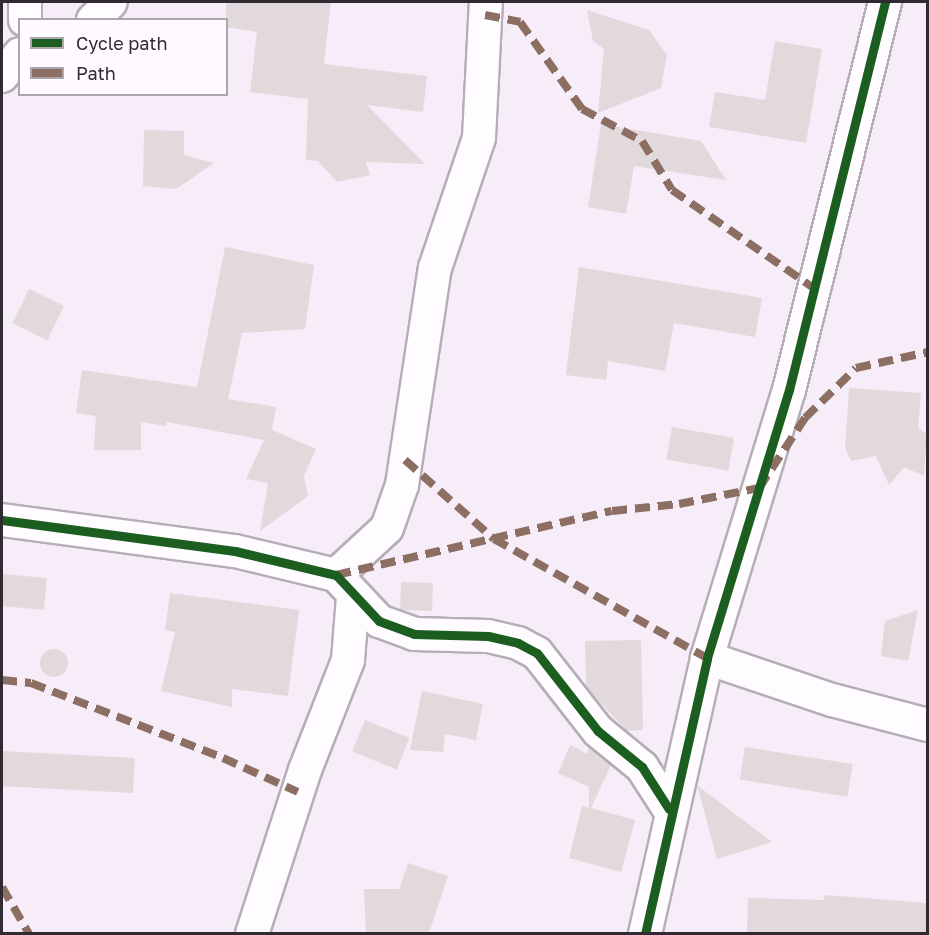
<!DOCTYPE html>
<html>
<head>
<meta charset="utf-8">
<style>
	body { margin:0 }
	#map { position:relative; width:929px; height:935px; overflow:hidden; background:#f6edf8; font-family:"Golos Text",sans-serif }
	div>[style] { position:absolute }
	.building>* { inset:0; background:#e2d9dc; transform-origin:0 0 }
	.round { border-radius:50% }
	.roads { filter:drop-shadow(2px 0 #b5aeb7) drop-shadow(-2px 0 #b5aeb7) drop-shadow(0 2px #b5aeb7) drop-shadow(0 -2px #b5aeb7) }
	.minor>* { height:32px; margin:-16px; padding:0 16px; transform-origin:16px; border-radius:16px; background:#fefcfe }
	.quiet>* { height:8px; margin-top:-4px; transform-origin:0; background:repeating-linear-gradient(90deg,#8d6e63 0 15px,transparent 0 23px) }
	.cycleway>* { height:9px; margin:-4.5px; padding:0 4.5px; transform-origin:4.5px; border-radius:4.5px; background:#1b5e20 }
	span { translate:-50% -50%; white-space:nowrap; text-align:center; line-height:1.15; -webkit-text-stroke:4.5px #fefaff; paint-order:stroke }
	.frame { position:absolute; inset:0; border:3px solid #312a32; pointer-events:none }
	.legend { position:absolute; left:18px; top:18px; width:210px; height:78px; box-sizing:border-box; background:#fefaff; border:2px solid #aca7ad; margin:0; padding:8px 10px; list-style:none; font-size:18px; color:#312a32 }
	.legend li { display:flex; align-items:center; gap:12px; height:30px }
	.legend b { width:30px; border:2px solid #aca7ad }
</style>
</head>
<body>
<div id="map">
	<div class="building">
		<div style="clip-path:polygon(226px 2px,331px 2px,324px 64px,427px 76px,423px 112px,367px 105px,425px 164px,366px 162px,370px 175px,337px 182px,318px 161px,306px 160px,308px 99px,250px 92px,257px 32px,226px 27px)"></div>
		<div style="clip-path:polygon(587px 10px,649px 30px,667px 55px,661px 88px,598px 113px,604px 49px,593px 41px)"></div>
		<div style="clip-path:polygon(775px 41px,822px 49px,806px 143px,709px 127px,715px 92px,765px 100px)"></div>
		<div style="clip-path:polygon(601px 124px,701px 141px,726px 180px,634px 166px,626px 214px,588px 207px)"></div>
		<div style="clip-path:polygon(144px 130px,184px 131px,184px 155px,214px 163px,176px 189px,143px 186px)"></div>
		<div style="clip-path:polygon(225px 247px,314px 265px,305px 329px,242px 333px,228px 399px,276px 407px,272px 430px,316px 449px,304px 476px,308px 496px,260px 531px,268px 483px,246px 479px,264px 440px,167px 422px,166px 426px,141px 422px,141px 450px,94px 450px,96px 416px,76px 413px,82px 370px,197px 387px)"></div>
		<div style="clip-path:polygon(579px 267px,762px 298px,755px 337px,674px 323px,665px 371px,608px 361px,606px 380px,566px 375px)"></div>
		<div style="left:29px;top:289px;width:39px;height:38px;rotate:26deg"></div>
		<div style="clip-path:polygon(849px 388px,921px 393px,918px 428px,927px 434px,924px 476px,904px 467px,889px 485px,876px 456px,851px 461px,845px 448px)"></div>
		<div style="left:672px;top:427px;width:63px;height:33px;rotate:10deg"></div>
		<div style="left:2px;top:574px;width:45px;height:32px;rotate:5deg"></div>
		<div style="left:401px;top:582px;width:32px;height:28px;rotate:2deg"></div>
		<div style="clip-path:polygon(170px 593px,299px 610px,288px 696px,232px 689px,232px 707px,161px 691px,175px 632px,165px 630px)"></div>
		<div style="clip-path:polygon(918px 610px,908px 661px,881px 656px,885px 621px)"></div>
		<div style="clip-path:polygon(641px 640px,643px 730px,627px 731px,586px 687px,585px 641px)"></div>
		<div class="round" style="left:40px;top:649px;width:28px;height:28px"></div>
		<div style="clip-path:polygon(422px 691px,483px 704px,476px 740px,445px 734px,443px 752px,410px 750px)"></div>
		<div style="left:365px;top:720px;width:48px;height:34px;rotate:22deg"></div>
		<div style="clip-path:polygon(570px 745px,588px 754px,588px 746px,611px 765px,591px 808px,635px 820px,621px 872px,569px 858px,582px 806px,589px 808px,589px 787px,558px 773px)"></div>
		<div style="left:745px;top:747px;width:109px;height:33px;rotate:9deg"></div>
		<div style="left:2px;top:751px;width:133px;height:35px;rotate:3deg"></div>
		<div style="clip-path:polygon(697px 785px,772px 842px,717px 859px)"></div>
		<div style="clip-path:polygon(408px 863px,448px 876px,429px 933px,366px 933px,364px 889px,399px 889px)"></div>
		<div style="clip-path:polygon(825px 895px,927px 903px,927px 933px,747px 933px,748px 898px,824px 900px)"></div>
	</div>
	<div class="roads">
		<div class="minor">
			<div style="left:25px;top:2px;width:18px;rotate:90deg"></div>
			<div style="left:93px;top:20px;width:25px;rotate:-45deg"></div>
			<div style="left:2px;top:76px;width:28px;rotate:-51deg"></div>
			<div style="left:2px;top:520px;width:235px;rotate:7.6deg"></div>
			<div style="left:235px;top:551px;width:104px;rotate:13.4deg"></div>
			<div style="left:336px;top:575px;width:63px;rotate:46.9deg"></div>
			<div style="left:379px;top:621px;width:37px;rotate:20deg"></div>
			<div style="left:414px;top:634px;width:74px;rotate:1.5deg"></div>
			<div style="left:488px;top:636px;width:31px;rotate:13deg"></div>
			<div style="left:518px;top:643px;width:21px;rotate:28deg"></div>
			<div style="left:537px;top:653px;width:99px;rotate:52deg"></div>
			<div style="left:598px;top:731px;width:57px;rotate:39.3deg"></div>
			<div style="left:642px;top:767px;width:50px;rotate:57.3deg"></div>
			<div style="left:336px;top:575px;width:69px;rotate:-42.7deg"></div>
			<div style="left:387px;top:528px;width:46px;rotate:-70.8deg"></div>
			<div style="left:402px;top:485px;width:219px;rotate:-81.4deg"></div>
			<div style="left:435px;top:268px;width:137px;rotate:-71.3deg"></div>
			<div style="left:479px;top:138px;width:136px;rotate:-87.1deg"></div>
			<div style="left:707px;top:658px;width:132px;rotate:18.6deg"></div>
			<div style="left:832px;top:700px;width:99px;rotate:14.6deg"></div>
			<div style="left:252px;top:934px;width:172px;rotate:-72.1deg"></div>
			<div style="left:305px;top:770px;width:118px;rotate:-68.6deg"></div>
			<div style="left:348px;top:660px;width:64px;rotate:-85.5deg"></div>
			<div style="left:645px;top:934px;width:283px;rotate:-77.3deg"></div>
			<div style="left:707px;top:658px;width:280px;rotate:-73deg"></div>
			<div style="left:789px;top:390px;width:400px;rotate:-76.1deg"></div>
		</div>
	</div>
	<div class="quiet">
		<div style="left:485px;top:15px;width:36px;rotate:11deg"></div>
		<div style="left:520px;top:22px;width:107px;rotate:54.5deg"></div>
		<div style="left:582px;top:109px;width:68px;rotate:28.1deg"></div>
		<div style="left:642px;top:141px;width:57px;rotate:58.5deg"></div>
		<div style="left:672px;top:190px;width:174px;rotate:34.7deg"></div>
		<div style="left:405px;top:460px;width:119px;rotate:41.6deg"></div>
		<div style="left:494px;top:539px;width:244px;rotate:29.2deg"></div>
		<div style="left:336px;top:575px;width:283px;rotate:-13.1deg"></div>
		<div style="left:612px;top:511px;width:67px;rotate:-6deg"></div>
		<div style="left:679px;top:504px;width:82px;rotate:-11.3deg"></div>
		<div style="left:759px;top:488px;width:84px;rotate:-56.7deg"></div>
		<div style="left:805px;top:418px;width:71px;rotate:-44.4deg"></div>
		<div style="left:856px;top:368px;width:74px;rotate:-12.5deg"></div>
		<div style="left:2px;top:680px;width:29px;rotate:6deg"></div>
		<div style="left:31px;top:683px;width:206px;rotate:21.3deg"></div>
		<div style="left:223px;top:758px;width:82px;rotate:24.4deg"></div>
		<div style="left:2px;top:887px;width:54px;rotate:60.1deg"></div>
	</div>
	<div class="cycleway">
		<div style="left:2px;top:520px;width:235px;rotate:7.6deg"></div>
		<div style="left:235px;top:551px;width:104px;rotate:13.4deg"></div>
		<div style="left:336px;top:575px;width:63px;rotate:46.9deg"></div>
		<div style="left:379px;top:621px;width:37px;rotate:20deg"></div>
		<div style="left:414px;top:634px;width:74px;rotate:1.5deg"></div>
		<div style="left:488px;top:636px;width:31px;rotate:13deg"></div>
		<div style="left:518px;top:643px;width:21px;rotate:28deg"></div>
		<div style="left:537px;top:653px;width:99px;rotate:52deg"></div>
		<div style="left:598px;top:731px;width:57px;rotate:39.3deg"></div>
		<div style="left:642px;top:767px;width:50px;rotate:57.3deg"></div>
		<div style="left:645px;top:934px;width:283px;rotate:-77.3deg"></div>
		<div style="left:707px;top:658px;width:280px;rotate:-73deg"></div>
		<div style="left:789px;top:390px;width:400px;rotate:-76.1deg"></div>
	</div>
	<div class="frame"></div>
	<ul class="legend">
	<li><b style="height:8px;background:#1b5e20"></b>Cycle path</li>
	<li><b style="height:8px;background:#8d6e63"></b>Path</li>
	</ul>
</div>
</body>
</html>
